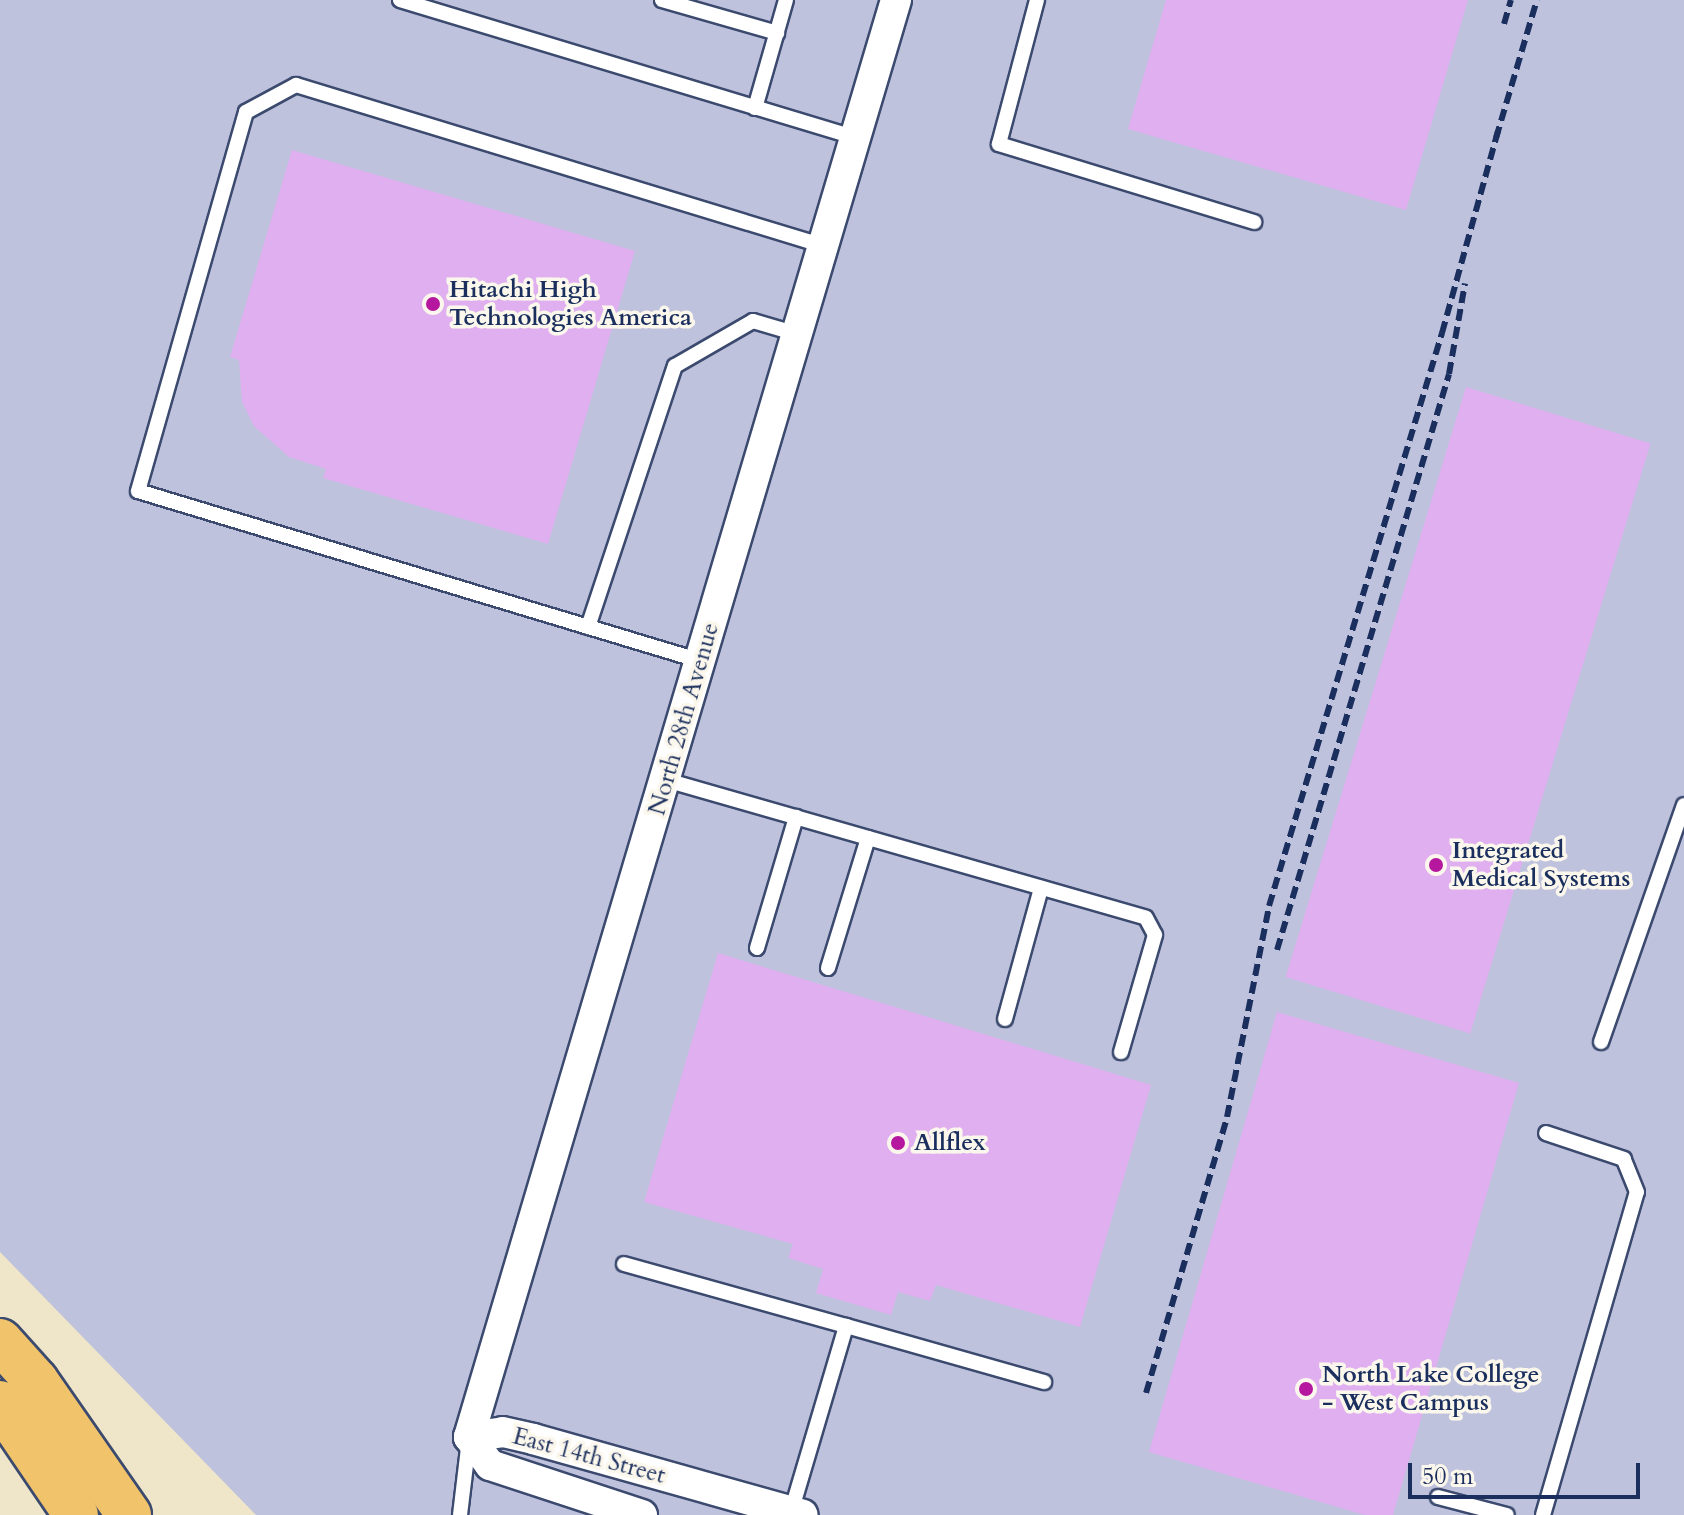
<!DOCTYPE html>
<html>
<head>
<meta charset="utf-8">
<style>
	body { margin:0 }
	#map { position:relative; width:1684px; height:1515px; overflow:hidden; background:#efe6c9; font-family:Cardo,serif }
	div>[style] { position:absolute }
	.industrial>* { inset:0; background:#bfc2dd }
	.building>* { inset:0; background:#dfaff0; transform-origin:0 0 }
	.roads { filter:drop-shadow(2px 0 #3b4a6e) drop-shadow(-2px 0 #3b4a6e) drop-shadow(0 2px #3b4a6e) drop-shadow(0 -2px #3b4a6e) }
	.lane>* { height:14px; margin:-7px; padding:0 7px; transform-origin:7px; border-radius:7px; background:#fff }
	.street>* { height:30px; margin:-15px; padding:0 15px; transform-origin:15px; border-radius:15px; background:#fff }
	.highway>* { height:44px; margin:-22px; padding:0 22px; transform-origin:22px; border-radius:22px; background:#f1c36a }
	.rail>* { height:6px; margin-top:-3px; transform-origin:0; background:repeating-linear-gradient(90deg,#1b2f5e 0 12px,transparent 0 18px) }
	.dots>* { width:22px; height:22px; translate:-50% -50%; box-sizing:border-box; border:4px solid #fbf7ec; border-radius:50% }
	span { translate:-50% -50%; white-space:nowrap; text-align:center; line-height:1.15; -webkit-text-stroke:7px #fbf7ec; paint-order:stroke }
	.poi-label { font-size:24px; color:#1b2f5e; font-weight:700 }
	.left { translate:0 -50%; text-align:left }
	.street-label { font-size:24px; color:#1b2f5e }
	.scale { position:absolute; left:1408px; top:1463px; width:232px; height:36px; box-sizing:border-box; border:4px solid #1b2f5e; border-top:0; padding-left:10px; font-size:24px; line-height:28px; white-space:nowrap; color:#1b2f5e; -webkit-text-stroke:6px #fbf7ec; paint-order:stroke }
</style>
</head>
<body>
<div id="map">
	<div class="industrial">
		<div style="clip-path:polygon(0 0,1684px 0,1684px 1515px,256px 1515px,0 1252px)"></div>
	</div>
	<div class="building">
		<div style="clip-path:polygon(1166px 0,1468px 0,1406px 210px,1128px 129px)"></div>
		<div style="clip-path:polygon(292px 150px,635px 251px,548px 544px,323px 478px,326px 469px,289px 457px,254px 426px,242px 402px,239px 360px,230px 357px)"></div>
		<div style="left:1466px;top:387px;width:193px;height:617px;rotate:17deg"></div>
		<div style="clip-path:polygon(718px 953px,1151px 1085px,1080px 1327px,936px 1285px,930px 1301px,898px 1292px,891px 1315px,816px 1293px,823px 1269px,788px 1258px,793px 1244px,644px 1202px)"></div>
		<div style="clip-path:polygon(1277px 1012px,1519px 1083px,1393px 1515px,1365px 1515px,1149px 1452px)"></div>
	</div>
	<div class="roads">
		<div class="lane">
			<div style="left:400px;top:0;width:476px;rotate:16.8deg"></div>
			<div style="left:662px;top:0;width:120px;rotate:16deg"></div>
			<div style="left:1037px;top:0;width:149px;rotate:104.8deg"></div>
			<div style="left:999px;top:144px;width:267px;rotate:17deg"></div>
			<div style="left:755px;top:108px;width:112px;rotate:-74deg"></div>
			<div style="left:588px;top:627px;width:275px;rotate:-71.6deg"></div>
			<div style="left:675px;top:366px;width:90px;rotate:-30deg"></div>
			<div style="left:753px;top:321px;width:46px;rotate:16.5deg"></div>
			<div style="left:701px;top:661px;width:588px;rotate:-163.2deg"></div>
			<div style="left:138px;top:491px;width:394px;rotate:-74.1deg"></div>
			<div style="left:246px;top:112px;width:57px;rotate:-28.4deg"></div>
			<div style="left:296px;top:85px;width:552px;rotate:16.96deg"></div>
			<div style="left:666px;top:780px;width:499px;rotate:16deg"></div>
			<div style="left:1146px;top:918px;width:19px;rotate:62deg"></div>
			<div style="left:1155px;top:935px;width:122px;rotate:106.2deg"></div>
			<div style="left:757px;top:948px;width:137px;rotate:-73.4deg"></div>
			<div style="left:828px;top:968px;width:136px;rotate:-72.9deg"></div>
			<div style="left:1005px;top:1019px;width:136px;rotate:-74.6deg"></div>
			<div style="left:1601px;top:1042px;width:251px;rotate:-70.7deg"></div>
			<div style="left:624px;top:1264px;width:230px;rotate:15.6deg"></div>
			<div style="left:1438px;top:1497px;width:71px;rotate:14.6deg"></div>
			<div style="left:791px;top:1512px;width:194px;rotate:-73.5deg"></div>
			<div style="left:846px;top:1326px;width:206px;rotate:15.8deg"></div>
			<div style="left:460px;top:1515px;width:76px;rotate:-83.2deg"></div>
			<div style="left:1543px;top:1515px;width:336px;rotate:-73.8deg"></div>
			<div style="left:1637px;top:1192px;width:35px;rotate:-112deg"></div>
			<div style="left:1624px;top:1159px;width:82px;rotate:-161.6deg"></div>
		</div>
		<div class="street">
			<div style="left:469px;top:1437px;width:1499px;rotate:-73.45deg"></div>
			<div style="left:469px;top:1437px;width:34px;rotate:-8deg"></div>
			<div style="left:503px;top:1432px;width:31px;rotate:13deg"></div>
			<div style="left:533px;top:1439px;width:280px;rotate:15.7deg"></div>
			<div style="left:469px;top:1437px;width:35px;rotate:53deg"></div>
			<div style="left:490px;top:1465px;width:160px;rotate:18.2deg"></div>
		</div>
		<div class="highway">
			<div style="left:0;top:1341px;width:54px;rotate:48deg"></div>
			<div style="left:36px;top:1381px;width:163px;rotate:55.2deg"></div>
			<div style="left:0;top:1403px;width:135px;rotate:55.8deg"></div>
		</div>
	</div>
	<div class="rail">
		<div style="left:1504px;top:24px;width:25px;rotate:-74deg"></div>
		<div style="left:1496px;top:138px;width:144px;rotate:-73.5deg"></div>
		<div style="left:1277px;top:950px;width:601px;rotate:-73.37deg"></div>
		<div style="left:1449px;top:374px;width:92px;rotate:-80deg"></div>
		<div style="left:1146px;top:1393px;width:288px;rotate:-73.6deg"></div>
		<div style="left:1227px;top:1117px;width:215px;rotate:-78.7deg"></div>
		<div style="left:1269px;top:906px;width:599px;rotate:-73.2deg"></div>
		<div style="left:1442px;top:333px;width:214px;rotate:-74.5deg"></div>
	</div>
	<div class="dots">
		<div style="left:433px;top:304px;background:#b5179e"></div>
		<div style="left:1436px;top:865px;background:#b5179e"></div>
		<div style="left:898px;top:1143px;background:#b5179e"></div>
		<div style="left:1306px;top:1389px;background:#b5179e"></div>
	</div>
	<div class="poi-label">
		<span class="left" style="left:449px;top:304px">Hitachi High<br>Technologies America</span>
		<span class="left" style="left:1452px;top:865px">Integrated<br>Medical Systems</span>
		<span class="left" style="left:914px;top:1143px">Allflex</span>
		<span class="left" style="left:1322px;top:1389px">North Lake College<br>- West Campus</span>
	</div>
	<div class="street-label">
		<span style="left:684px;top:719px;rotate:-74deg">North 28th Avenue</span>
		<span style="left:589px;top:1456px;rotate:15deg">East 14th Street</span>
	</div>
	<div class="scale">50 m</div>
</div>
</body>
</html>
